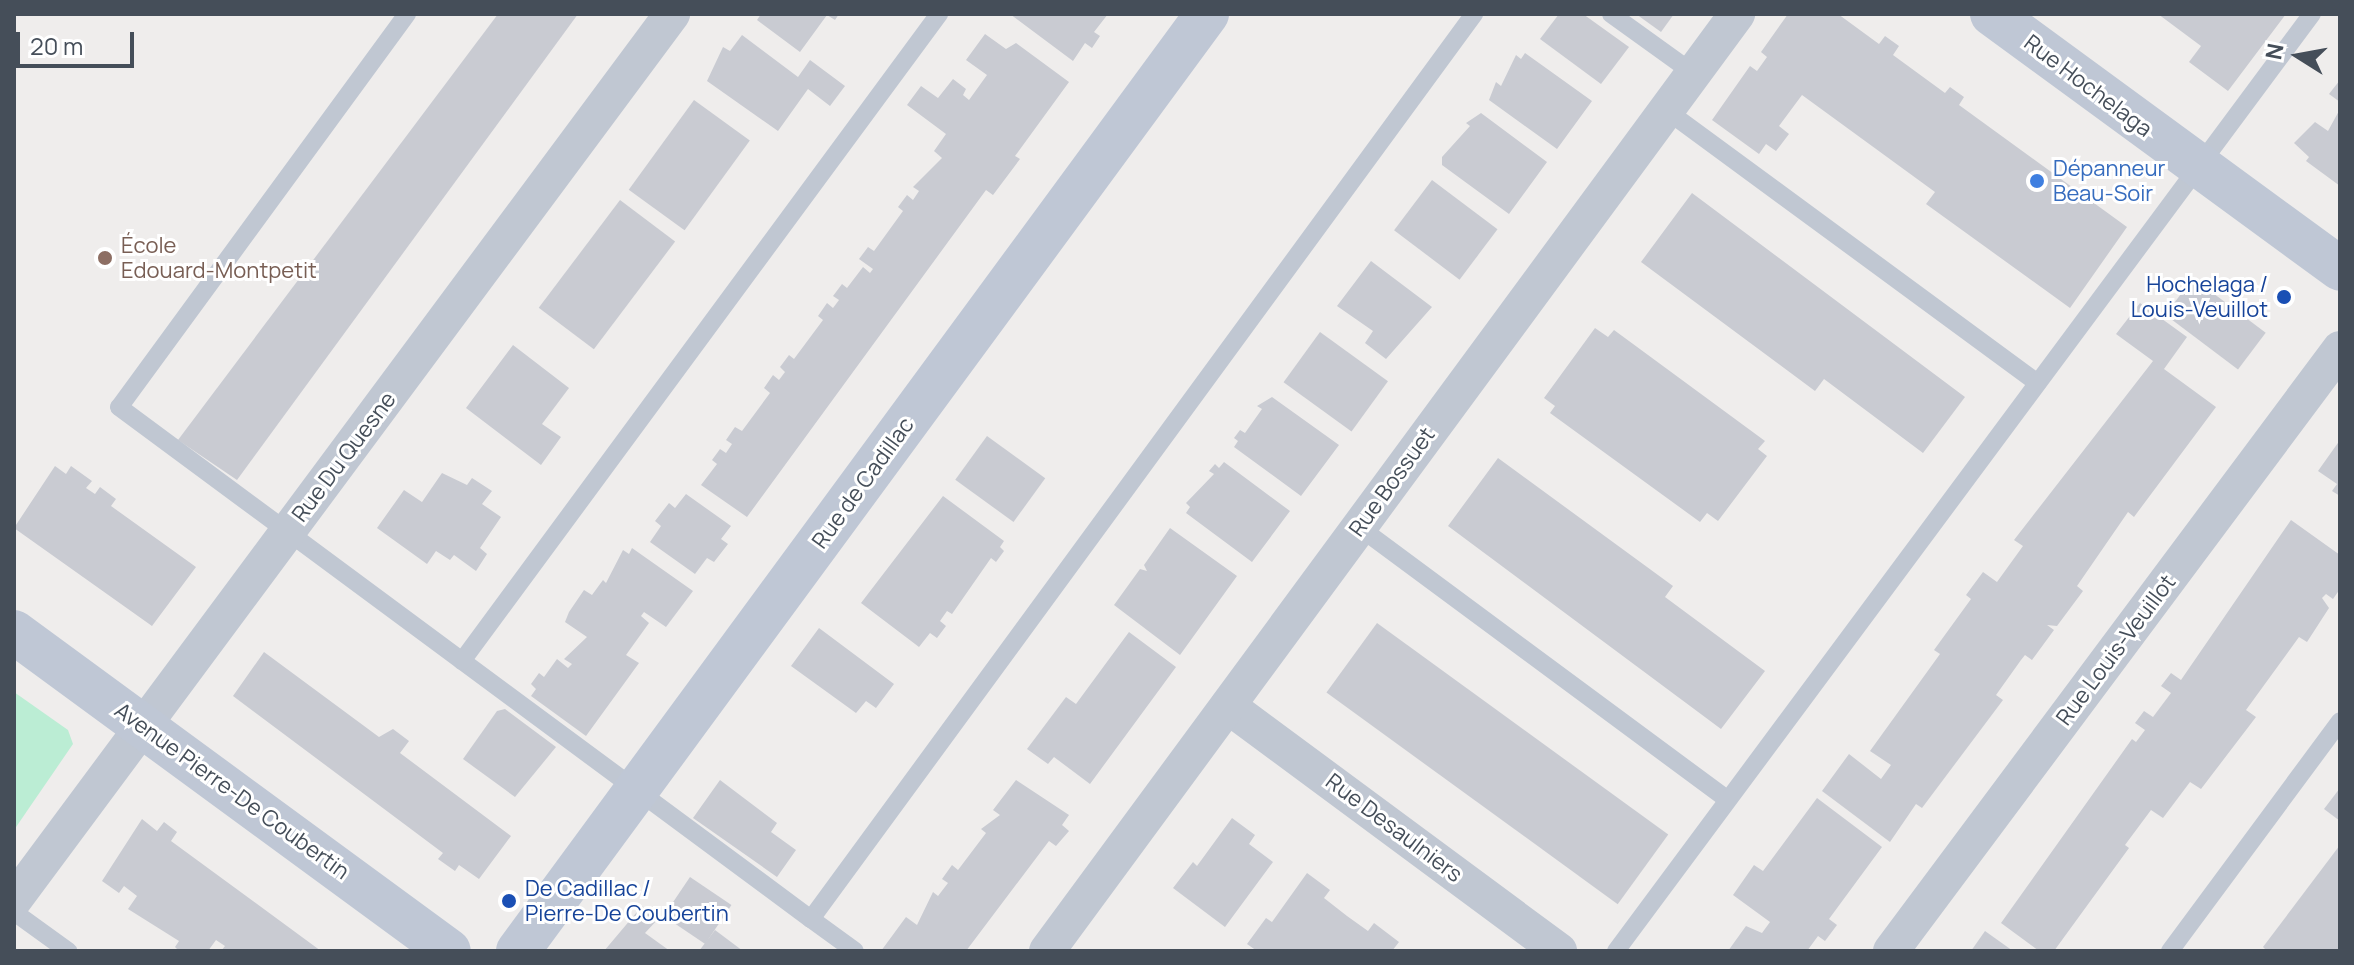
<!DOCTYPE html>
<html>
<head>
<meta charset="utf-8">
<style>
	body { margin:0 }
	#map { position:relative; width:2354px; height:965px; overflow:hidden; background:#efedec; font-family:Manrope,sans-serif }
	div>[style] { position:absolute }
	.green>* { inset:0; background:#bbedd4 }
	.building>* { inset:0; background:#c9cbd2; transform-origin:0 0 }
	.lane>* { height:18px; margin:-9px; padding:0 9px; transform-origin:9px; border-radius:9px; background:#c0c7d2 }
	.street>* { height:36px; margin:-18px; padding:0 18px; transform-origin:18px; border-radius:18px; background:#c0c7d2 }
	.secondary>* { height:44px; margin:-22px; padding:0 22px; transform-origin:22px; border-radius:22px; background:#bfc7d5 }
	.dots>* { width:22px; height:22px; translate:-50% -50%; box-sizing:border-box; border:4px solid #fff; border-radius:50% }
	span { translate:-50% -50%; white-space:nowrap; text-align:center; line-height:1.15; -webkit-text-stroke:6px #fff; paint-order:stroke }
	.street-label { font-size:22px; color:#454e59 }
	.shop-label { font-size:22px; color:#366cbe }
	.left { translate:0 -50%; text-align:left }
	.education-label { font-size:22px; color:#785e54 }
	.transit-label { font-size:22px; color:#164399 }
	.right { translate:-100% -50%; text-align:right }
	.frame { position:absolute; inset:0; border:16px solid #454e59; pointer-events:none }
	.north { position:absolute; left:2258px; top:16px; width:80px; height:80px; -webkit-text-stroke:6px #fff; paint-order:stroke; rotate:281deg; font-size:22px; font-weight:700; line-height:32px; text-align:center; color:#454e59 }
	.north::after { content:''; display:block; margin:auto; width:28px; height:36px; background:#454e59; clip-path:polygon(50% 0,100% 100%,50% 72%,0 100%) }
	.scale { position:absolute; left:16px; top:32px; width:118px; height:36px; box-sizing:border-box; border:4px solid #454e59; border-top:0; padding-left:10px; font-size:24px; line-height:28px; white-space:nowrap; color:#454e59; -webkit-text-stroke:6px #fff; paint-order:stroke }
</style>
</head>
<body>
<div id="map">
	<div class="green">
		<div style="clip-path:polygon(14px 692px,68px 730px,73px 744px,14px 830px)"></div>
	</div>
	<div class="building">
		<div style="clip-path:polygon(498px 14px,578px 14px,237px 480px,178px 440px)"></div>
		<div style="clip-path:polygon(761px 14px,839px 14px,835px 20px,827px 15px,800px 52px,757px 20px)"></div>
		<div style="clip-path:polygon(1010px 14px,1108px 14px,1094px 32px,1100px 36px,1092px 48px,1085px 43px,1073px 61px)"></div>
		<div style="clip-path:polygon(1559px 14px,1583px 14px,1629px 47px,1601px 84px,1540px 39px)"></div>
		<div style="clip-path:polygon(1636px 14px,1674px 14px,1661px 32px)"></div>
		<div style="clip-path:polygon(1788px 14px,1838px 14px,1879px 44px,1885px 36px,1899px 46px,1893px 55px,1945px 93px,1950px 87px,1964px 97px,1959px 105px,2127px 227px,2070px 308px,1926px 204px,1935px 192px,1802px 95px,1779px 126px,1789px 134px,1776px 151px,1766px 144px,1759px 154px,1712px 120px,1750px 66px,1757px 71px,1767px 57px,1761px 52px)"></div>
		<div style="clip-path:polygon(2158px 14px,2286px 14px,2228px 91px,2189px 62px,2201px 46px)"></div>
		<div style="clip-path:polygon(985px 34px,1006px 49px,1016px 43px,1069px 82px,1015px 156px,1020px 159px,993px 195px,986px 190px,747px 517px,701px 485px,717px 464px,712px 460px,720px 449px,726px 453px,732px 444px,726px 440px,735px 427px,742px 431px,770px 393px,764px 388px,773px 375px,779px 380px,785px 372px,780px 367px,789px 355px,794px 359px,823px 320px,818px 316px,827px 303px,833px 308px,839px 300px,833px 296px,842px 284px,847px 288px,863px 267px,870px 273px,873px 269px,859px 259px,868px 247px,874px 251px,903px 211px,898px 207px,907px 195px,913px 200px,919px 191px,913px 187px,942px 158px,934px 151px,946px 134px,907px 105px,921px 86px,938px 98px,953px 79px,966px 89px,963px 95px,969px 100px,987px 75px,966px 60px)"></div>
		<div style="clip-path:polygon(742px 35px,798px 77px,810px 60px,845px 86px,830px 106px,808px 89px,778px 131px,707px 81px,723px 47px,730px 51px)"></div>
		<div style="clip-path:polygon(1525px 53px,1592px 101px,1557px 149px,1489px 100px,1496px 82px,1501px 86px,1516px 55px,1521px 59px)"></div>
		<div style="clip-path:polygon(2340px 80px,2340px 102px,2329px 94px)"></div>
		<div style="left:694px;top:100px;width:69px;height:111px;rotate:36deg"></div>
		<div style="clip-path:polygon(2340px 109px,2340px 186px,2306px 161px,2309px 157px,2294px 143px,2315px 122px,2328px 131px)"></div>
		<div style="clip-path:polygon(1481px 113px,1547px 162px,1509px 214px,1442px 165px,1442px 157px,1470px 126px,1466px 123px)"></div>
		<div style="left:1432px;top:180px;width:82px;height:63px;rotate:37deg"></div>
		<div style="clip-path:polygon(1692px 193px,1965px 397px,1923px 453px,1824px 379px,1815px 391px,1641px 262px)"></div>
		<div style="left:620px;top:200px;width:69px;height:135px;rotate:37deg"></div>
		<div style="clip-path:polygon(1371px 261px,1432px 307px,1386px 359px,1365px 343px,1373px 331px,1337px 306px)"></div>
		<div style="left:2193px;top:278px;width:91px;height:46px;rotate:37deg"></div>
		<div style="clip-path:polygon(2140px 303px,2187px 337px,2164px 369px,2216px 407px,2134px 517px,2128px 512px,2077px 586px,2083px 591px,2057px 626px,2047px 625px,2054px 630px,2032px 660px,2025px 655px,2021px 660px,1996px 695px,2003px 700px,1922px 808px,1916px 804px,1890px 842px,1822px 791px,1849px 754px,1881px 779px,1891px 765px,1870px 751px,1940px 654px,1934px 650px,1971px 599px,1966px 595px,1983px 572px,1997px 582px,2023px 546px,2014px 540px,2153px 361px,2116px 334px)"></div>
		<div style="clip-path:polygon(1595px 328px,1608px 337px,1614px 330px,1765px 441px,1758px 449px,1767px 456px,1718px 521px,1707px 513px,1700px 522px,1550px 413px,1555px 406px,1544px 398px)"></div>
		<div style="left:1320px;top:332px;width:84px;height:62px;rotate:36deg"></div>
		<div style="clip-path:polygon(513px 345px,569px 388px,542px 424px,561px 437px,541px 465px,466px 408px)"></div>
		<div style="clip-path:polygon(1272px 397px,1339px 445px,1301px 496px,1234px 447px,1238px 441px,1234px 438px,1240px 430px,1245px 433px,1262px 409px,1257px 406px)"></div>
		<div style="left:987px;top:436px;width:72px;height:54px;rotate:36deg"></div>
		<div style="clip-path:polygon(2340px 440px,2340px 496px,2332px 491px,2337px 484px,2318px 471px)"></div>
		<div style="clip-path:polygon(1498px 458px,1673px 586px,1665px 597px,1765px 671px,1721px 729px,1448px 526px)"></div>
		<div style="clip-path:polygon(1224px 462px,1290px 511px,1252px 562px,1186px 513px,1190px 507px,1186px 503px,1214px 474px,1209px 471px,1215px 464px,1219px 468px)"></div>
		<div style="clip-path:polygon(55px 466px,66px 474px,71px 466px,92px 481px,86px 488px,95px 494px,100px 487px,116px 499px,111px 506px,196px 567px,152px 626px,14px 528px)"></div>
		<div style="clip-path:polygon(442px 473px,467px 485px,472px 478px,492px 491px,482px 504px,501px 517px,480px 548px,487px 554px,476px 571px,454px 555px,450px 560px,436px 551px,427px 564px,377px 528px,404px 490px,422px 502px)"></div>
		<div style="clip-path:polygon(686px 494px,731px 526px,721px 539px,728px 544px,714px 562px,707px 558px,695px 574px,650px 542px,661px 526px,655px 521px,669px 503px,675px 508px)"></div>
		<div style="clip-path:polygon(943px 496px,1004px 541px,1000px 547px,1004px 551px,996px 562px,991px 558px,952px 614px,947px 611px,940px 621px,946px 626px,937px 638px,930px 633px,919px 647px,861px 603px)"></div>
		<div style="clip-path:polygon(2291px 520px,2340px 555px,2340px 589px,2333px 599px,2326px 594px,2322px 598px,2329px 608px,2307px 642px,2299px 637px,2246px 710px,2256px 717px,2201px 789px,2190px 782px,2163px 818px,2151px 810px,2125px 845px,2129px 848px,2054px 951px,2039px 951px,2001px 923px,2132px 739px,2136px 742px,2145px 730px,2135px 723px,2144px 711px,2153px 717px,2171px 693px,2161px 686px,2171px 673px,2181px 680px)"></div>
		<div style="clip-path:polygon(1170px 528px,1237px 576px,1180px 655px,1114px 605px,1140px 569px,1147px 571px,1144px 565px)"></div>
		<div style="clip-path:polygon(632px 548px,693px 591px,666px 627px,644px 612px,641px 616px,649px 623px,626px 655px,639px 663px,586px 736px,531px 696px,536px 689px,531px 684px,539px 673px,544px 677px,557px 659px,568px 668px,572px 664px,564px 659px,587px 637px,565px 622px,569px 612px,584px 590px,592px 595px,603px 580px,606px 583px,623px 550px,629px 554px)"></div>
		<div style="left:1377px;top:623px;width:360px;height:86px;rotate:36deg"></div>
		<div style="clip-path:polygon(819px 628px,894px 684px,876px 708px,866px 701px,856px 713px,791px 666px)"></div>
		<div style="clip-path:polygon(1129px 632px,1176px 667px,1090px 784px,1054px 757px,1048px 764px,1027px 749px,1066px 697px,1076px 704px)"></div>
		<div style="clip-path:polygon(264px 652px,379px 737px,393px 729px,409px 741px,400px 753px,511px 836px,479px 879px,459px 865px,455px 871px,438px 859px,443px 853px,233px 696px)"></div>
		<div style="clip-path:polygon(505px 709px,556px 747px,515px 797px,463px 759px,497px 711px)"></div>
		<div style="clip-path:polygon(720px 780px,777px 823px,771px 832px,796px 850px,777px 877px,693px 818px)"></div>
		<div style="clip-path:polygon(1016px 780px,1069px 815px,1062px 825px,1069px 831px,1056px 846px,1049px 841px,966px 951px,881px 951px,906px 917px,917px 925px,933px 892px,938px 896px,948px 883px,942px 879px,952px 865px,958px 870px,986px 833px,981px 829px,1000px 815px,993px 810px)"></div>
		<div style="clip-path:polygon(2340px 788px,2340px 821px,2324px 809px)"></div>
		<div style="clip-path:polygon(1817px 798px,1882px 847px,1829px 919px,1837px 925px,1825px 941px,1818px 936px,1807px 951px,1728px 951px,1746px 926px,1762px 933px,1770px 922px,1733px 895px,1754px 865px,1763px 871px)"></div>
		<div style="clip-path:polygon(1232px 818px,1255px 835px,1249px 844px,1273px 862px,1225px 927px,1173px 888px,1193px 862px,1197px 866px)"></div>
		<div style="clip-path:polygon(142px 819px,157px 831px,164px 822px,177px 832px,171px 841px,321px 951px,221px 951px,225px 946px,216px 940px,208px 951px,179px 951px,175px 947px,179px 941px,128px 909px,137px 896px,124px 886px,119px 893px,102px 881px)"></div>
		<div style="clip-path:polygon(2340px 845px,2340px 951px,2267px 951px,2263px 947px)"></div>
		<div style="clip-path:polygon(1307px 873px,1330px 890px,1324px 898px,1347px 916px,1368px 931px,1374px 923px,1399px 942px,1392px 951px,1257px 951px,1247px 944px,1266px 918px,1272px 922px)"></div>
		<div style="left:690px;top:877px;width:50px;height:47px;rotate:34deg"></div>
		<div style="clip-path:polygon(642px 906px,659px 918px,645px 933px,670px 951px,604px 951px)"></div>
		<div style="clip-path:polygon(715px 930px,743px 951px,699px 951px)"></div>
		<div style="clip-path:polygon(1985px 931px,2013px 951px,1971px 951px)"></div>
	</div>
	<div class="lane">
		<div style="left:407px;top:14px;width:487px;rotate:126.2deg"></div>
		<div style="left:119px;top:407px;width:861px;rotate:36.5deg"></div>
		<div style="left:811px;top:919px;width:1122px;rotate:-53.77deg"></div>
		<div style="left:1611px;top:14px;width:101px;rotate:35.7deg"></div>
		<div style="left:1666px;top:110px;width:461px;rotate:36.3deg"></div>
		<div style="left:1359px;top:527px;width:457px;rotate:36.5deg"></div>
		<div style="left:462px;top:661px;width:804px;rotate:-53.6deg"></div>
		<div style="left:14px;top:912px;width:67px;rotate:35.8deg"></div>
		<div style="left:811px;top:919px;width:54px;rotate:36deg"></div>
		<div style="left:1616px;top:951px;width:1167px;rotate:-53.4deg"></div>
		<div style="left:2170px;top:951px;width:286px;rotate:-53.5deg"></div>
	</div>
	<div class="street">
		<div style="left:1228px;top:706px;width:412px;rotate:36.5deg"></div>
		<div style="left:14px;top:900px;width:1104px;rotate:-53.4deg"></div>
		<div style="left:1047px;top:951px;width:1164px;rotate:-53.63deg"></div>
		<div style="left:1891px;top:951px;width:751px;rotate:-53.28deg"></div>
	</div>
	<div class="secondary">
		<div style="left:1992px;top:14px;width:431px;rotate:36.2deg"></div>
		<div style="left:14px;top:632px;width:539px;rotate:36.25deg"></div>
		<div style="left:518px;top:951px;width:1163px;rotate:-53.67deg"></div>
	</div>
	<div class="dots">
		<div style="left:2037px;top:181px;background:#3f7fe0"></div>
		<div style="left:105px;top:258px;background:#8d6e63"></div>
		<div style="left:2284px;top:297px;background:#1a4fb4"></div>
		<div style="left:509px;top:901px;background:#1a4fb4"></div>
	</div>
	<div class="street-label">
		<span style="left:2088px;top:86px;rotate:37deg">Rue Hochelaga</span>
		<span style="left:344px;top:457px;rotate:-53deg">Rue Du Quesne</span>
		<span style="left:1392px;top:482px;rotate:-54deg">Rue Bossuet</span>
		<span style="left:863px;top:483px;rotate:-54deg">Rue de Cadillac</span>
		<span style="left:2116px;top:650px;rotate:-53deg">Rue Louis-Veuillot</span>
		<span style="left:232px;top:791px;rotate:36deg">Avenue Pierre-De Coubertin</span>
		<span style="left:1394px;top:828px;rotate:37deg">Rue Desaulniers</span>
	</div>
	<div class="shop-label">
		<span class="left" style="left:2053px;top:181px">Dépanneur<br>Beau-Soir</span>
	</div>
	<div class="education-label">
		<span class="left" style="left:121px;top:258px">École<br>Edouard-Montpetit</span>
	</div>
	<div class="transit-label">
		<span class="right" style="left:2268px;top:297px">Hochelaga /<br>Louis-Veuillot</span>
		<span class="left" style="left:525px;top:901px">De Cadillac /<br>Pierre-De Coubertin</span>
	</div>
	<div class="frame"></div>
	<div class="north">N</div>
	<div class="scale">20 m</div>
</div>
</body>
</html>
